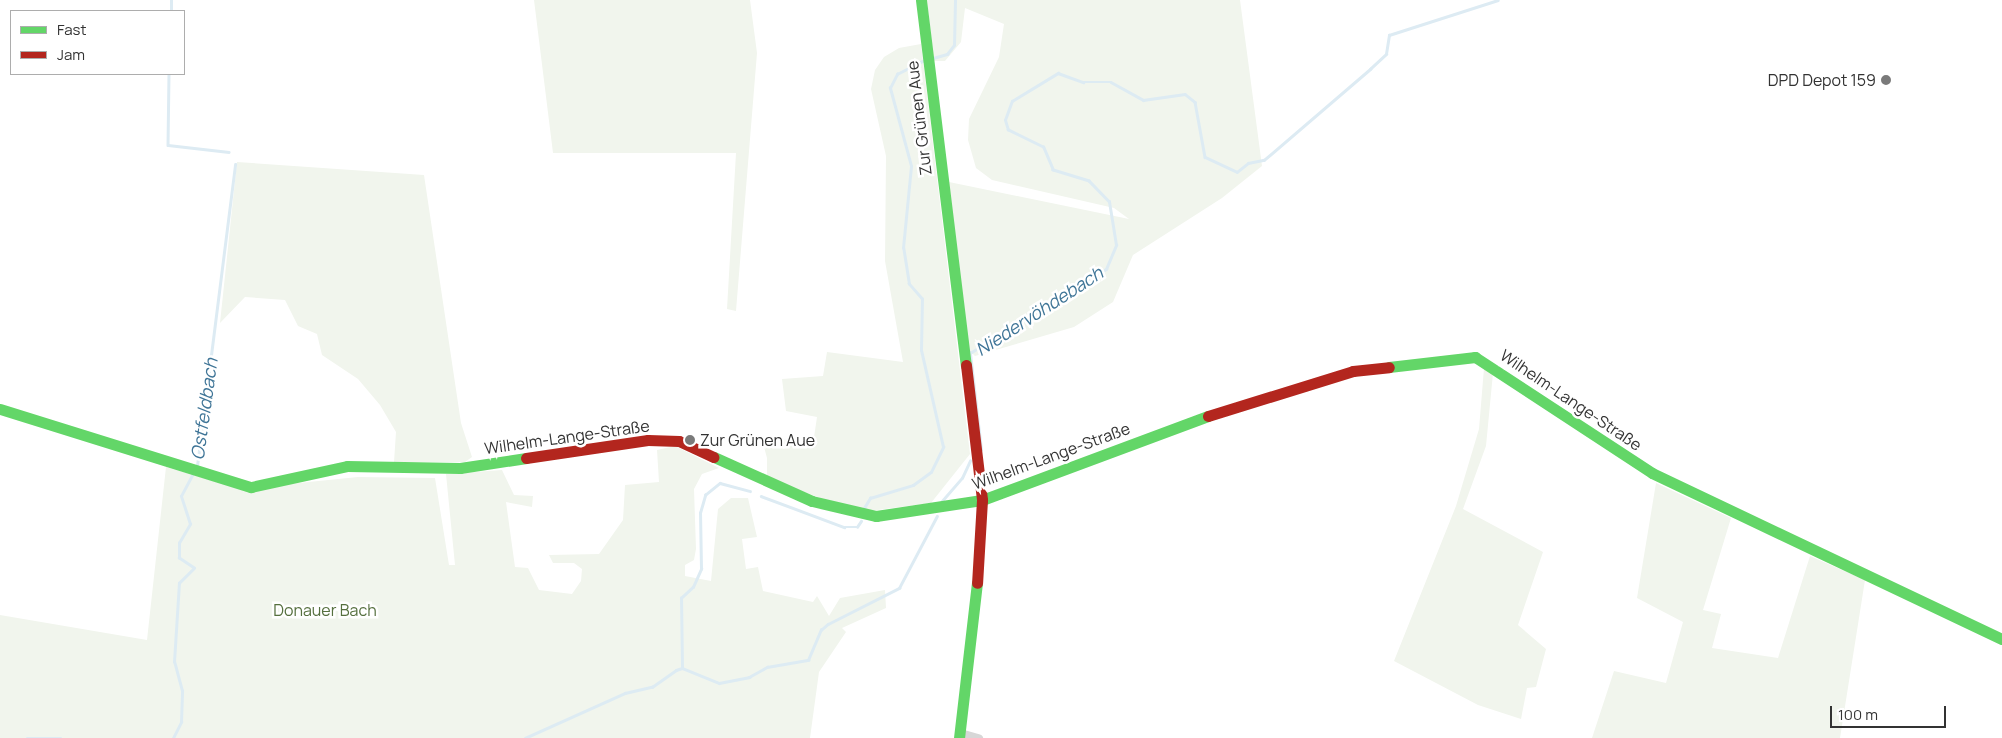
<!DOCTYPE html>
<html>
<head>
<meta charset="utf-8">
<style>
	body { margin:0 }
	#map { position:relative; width:2002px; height:738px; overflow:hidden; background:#fff; font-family:Manrope,sans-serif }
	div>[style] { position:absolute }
	.green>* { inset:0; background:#f1f5ed }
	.stream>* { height:2.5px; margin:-1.25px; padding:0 1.25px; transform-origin:1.25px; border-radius:1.25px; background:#ddebf3 }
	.street>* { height:9px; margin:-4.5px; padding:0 4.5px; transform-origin:4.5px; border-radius:4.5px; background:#d7d7d7 }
	.fast>* { height:11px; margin:-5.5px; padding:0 5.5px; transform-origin:5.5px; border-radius:5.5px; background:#63d668 }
	.jam>* { height:11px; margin:-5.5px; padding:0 5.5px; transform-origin:5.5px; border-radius:5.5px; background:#b3261e }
	.dots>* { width:14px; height:14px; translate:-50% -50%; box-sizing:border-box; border:2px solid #fff; border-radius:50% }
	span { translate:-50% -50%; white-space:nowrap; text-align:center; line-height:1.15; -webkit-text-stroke:5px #fff; paint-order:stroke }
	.poi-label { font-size:16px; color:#333 }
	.right { translate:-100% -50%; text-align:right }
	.left { translate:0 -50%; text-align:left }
	.street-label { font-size:16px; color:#333 }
	.park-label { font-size:16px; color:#56703f }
	.water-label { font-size:18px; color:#3f7597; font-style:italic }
	.legend { position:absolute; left:10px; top:10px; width:175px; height:65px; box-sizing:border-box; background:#fff; border:1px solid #adadad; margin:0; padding:6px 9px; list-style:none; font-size:15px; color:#333 }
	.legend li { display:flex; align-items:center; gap:10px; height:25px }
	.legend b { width:25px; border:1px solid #adadad }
	.scale { position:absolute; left:1830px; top:706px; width:116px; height:22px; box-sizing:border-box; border:2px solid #333; border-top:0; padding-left:6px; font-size:15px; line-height:18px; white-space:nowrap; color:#333; -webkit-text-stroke:4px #fff; paint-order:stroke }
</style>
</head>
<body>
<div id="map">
	<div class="green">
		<div style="clip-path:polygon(534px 0,750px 0,757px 53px,736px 311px,727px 309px,736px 153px,553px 153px)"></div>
		<div style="clip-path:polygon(927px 0,1240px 0,1262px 166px,1222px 198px,1133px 255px,1113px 302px,1074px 327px,975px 356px,968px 349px,949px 182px,1129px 219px,1114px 208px,992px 180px,976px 168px,968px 140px,969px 119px,999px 57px,1004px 24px,965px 8px,961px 42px,945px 61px,934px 61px)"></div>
		<div style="clip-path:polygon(921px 44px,970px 454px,931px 503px,870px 511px,847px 508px,767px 478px,767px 458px,761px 436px,813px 444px,817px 417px,786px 411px,782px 379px,823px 376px,827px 352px,903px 362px,885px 261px,886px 156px,871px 89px,875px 70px,884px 57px,899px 48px)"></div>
		<div style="clip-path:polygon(237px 162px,424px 175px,461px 423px,472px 457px,465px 462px,394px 462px,396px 432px,380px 405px,358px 379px,322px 355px,317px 334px,298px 326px,285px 300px,245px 297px,220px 323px)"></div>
		<div style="clip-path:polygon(1484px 368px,1493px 373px,1486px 446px,1463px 509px,1543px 552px,1518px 625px,1546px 649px,1536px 687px,1527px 688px,1521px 719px,1478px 705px,1394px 661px,1456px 506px,1479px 429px)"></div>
		<div style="clip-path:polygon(675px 446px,719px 468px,702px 474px,694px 489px,696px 549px,694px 560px,685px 565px,685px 576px,711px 581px,718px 509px,731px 498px,748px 498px,757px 537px,742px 539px,746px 569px,758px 567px,763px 591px,813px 602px,817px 596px,829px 616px,840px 598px,885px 590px,886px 608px,842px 628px,846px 632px,819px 672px,810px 738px,0 738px,0 615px,147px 640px,166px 467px,240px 489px,358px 477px,435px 478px,449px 565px,455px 565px,446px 474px,502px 470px,514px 495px,533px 496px,532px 507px,506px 502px,515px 567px,528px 568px,539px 590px,572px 594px,581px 581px,582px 569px,574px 563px,553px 563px,549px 555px,599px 554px,623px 520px,625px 485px,659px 482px,657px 450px)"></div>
		<div style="clip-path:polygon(1656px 483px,1731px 518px,1703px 610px,1721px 614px,1712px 648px,1778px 658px,1810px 556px,1865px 580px,1840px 738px,1592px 738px,1614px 671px,1666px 683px,1683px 622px,1637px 598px)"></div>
	</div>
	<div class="stream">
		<div style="left:171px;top:11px;width:11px;rotate:-90deg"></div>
		<div style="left:933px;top:58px;width:15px;rotate:-16deg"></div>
		<div style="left:947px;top:54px;width:11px;rotate:-52deg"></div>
		<div style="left:954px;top:45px;width:45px;rotate:-88.7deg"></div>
		<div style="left:169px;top:74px;width:71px;rotate:90.8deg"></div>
		<div style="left:168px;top:145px;width:61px;rotate:6.5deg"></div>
		<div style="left:981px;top:450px;width:98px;rotate:-96.5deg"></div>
		<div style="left:970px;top:353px;width:160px;rotate:-31.7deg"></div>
		<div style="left:1106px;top:269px;width:26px;rotate:-67deg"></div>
		<div style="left:1116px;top:245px;width:44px;rotate:-99.2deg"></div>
		<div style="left:1109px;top:202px;width:29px;rotate:-134deg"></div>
		<div style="left:1089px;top:181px;width:38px;rotate:-163deg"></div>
		<div style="left:1053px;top:170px;width:25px;rotate:-113deg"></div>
		<div style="left:1043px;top:147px;width:39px;rotate:-154deg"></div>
		<div style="left:1008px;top:130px;width:10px;rotate:-107deg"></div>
		<div style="left:1005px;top:120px;width:20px;rotate:-70deg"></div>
		<div style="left:1012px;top:101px;width:54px;rotate:-31.3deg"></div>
		<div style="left:1058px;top:73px;width:27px;rotate:20deg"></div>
		<div style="left:1083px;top:82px;width:28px"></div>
		<div style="left:1111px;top:82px;width:37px;rotate:29deg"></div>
		<div style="left:1143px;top:100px;width:42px;rotate:-8.1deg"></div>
		<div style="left:1185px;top:94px;width:13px;rotate:39deg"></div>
		<div style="left:1195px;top:102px;width:56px;rotate:79.7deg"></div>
		<div style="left:1205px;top:157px;width:35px;rotate:25deg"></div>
		<div style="left:1237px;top:172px;width:14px;rotate:-39deg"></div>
		<div style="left:1248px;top:163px;width:16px;rotate:-11deg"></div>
		<div style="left:1264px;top:160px;width:140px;rotate:-40.6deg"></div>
		<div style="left:1370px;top:69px;width:22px;rotate:-43deg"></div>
		<div style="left:1386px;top:54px;width:19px;rotate:-81deg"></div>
		<div style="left:1389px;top:35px;width:114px;rotate:-17.8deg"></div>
		<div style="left:197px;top:466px;width:304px;rotate:-82.8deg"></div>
		<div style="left:761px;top:496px;width:89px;rotate:20.5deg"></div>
		<div style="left:844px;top:527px;width:13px"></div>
		<div style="left:857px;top:527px;width:7px;rotate:-56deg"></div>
		<div style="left:941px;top:502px;width:32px;rotate:-49deg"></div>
		<div style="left:962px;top:478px;width:19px;rotate:-65deg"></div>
		<div style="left:864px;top:508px;width:12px;rotate:-59deg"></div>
		<div style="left:870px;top:498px;width:45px;rotate:-16.8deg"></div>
		<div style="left:913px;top:485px;width:22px;rotate:-36deg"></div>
		<div style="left:931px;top:472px;width:28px;rotate:-64deg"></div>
		<div style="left:943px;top:447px;width:99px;rotate:-102.8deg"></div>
		<div style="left:921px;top:350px;width:51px;rotate:-88.9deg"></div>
		<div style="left:922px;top:299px;width:20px;rotate:-131deg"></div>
		<div style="left:909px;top:284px;width:36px;rotate:-99deg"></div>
		<div style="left:903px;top:248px;width:82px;rotate:-84.4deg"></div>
		<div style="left:911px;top:166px;width:81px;rotate:-105.1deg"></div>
		<div style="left:890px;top:88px;width:16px;rotate:-63deg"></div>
		<div style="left:897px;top:74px;width:30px;rotate:-27deg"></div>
		<div style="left:682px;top:668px;width:70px;rotate:-90.8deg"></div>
		<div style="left:681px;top:598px;width:16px;rotate:-43deg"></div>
		<div style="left:693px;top:587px;width:20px;rotate:-66deg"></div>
		<div style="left:701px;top:569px;width:56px;rotate:-91deg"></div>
		<div style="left:700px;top:513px;width:19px;rotate:-74deg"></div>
		<div style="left:705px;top:495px;width:19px;rotate:-39deg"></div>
		<div style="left:720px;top:483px;width:31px;rotate:15deg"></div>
		<div style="left:27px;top:738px;width:34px"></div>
		<div style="left:173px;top:738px;width:18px;rotate:-63deg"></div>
		<div style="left:181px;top:722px;width:31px;rotate:-88deg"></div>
		<div style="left:182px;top:691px;width:30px;rotate:-105deg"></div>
		<div style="left:174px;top:662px;width:79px;rotate:-86.4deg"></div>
		<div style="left:179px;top:583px;width:21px;rotate:-45deg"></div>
		<div style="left:194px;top:568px;width:18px;rotate:-146deg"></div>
		<div style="left:179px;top:558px;width:15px;rotate:-90deg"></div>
		<div style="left:179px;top:543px;width:22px;rotate:-60deg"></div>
		<div style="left:190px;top:524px;width:29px;rotate:-108deg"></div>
		<div style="left:181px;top:496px;width:26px;rotate:-62deg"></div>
		<div style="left:525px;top:738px;width:110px;rotate:-24.2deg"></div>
		<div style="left:625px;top:693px;width:28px;rotate:-13deg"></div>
		<div style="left:652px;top:687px;width:29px;rotate:-35deg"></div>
		<div style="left:676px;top:670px;width:6px;rotate:-18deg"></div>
		<div style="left:682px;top:668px;width:40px;rotate:22deg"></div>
		<div style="left:719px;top:683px;width:31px;rotate:-11deg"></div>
		<div style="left:749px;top:677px;width:21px;rotate:-29deg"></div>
		<div style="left:767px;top:667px;width:42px;rotate:-9.7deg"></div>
		<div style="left:808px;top:660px;width:33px;rotate:-67deg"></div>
		<div style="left:821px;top:630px;width:9px;rotate:-41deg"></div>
		<div style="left:828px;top:624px;width:80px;rotate:-26.9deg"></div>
		<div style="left:899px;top:588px;width:81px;rotate:-62.2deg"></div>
	</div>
	<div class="street">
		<div style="left:960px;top:733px;width:19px;rotate:16deg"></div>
	</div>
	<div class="fast">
		<div style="left:921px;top:0;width:368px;rotate:83deg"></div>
		<div style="left:1389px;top:367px;width:87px;rotate:-6.6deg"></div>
		<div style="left:1475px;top:357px;width:212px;rotate:33.2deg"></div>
		<div style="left:1652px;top:473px;width:387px;rotate:25.4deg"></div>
		<div style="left:0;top:409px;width:263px;rotate:17.3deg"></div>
		<div style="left:251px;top:487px;width:98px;rotate:-12.3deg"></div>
		<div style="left:347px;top:466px;width:113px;rotate:1deg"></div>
		<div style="left:460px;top:468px;width:67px;rotate:-8.6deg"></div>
		<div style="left:714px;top:457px;width:107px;rotate:24.2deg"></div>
		<div style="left:812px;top:501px;width:66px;rotate:13.2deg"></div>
		<div style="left:876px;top:516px;width:107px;rotate:-8.6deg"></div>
		<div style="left:982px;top:500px;width:241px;rotate:-20.4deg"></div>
		<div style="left:959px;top:738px;width:156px;rotate:-83.4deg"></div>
	</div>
	<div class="jam">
		<div style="left:966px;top:365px;width:136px;rotate:83.2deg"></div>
		<div style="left:982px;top:500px;width:83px;rotate:93.4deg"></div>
		<div style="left:1208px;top:416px;width:152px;rotate:-17.2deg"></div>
		<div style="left:1353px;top:371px;width:36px;rotate:-6deg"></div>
		<div style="left:526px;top:458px;width:123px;rotate:-8.4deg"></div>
		<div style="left:648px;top:440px;width:31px;rotate:2deg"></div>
		<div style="left:679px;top:441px;width:38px;rotate:25deg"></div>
	</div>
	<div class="dots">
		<div style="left:1886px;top:80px;background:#7a7a7a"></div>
		<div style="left:690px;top:440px;background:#7a7a7a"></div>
	</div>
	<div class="poi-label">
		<span class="right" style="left:1876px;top:80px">DPD Depot 159</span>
		<span class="left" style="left:700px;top:440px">Zur Grünen Aue</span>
	</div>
	<div class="street-label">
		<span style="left:919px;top:118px;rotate:-97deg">Zur Grünen Aue</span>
		<span style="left:1571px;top:400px;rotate:34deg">Wilhelm-Lange-Straße</span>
		<span style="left:567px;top:437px;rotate:-8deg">Wilhelm-Lange-Straße</span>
		<span style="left:1051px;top:456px;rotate:-20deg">Wilhelm-Lange-Straße</span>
	</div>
	<div class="park-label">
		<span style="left:325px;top:610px">Donauer Bach</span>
	</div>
	<div class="water-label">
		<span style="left:1039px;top:311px;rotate:-33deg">Niedervöhdebach</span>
		<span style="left:204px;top:409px;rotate:-82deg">Ostfeldbach</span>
	</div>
	<ul class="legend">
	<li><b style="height:6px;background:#63d668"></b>Fast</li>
	<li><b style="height:6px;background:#b3261e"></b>Jam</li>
	</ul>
	<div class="scale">100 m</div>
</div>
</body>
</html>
